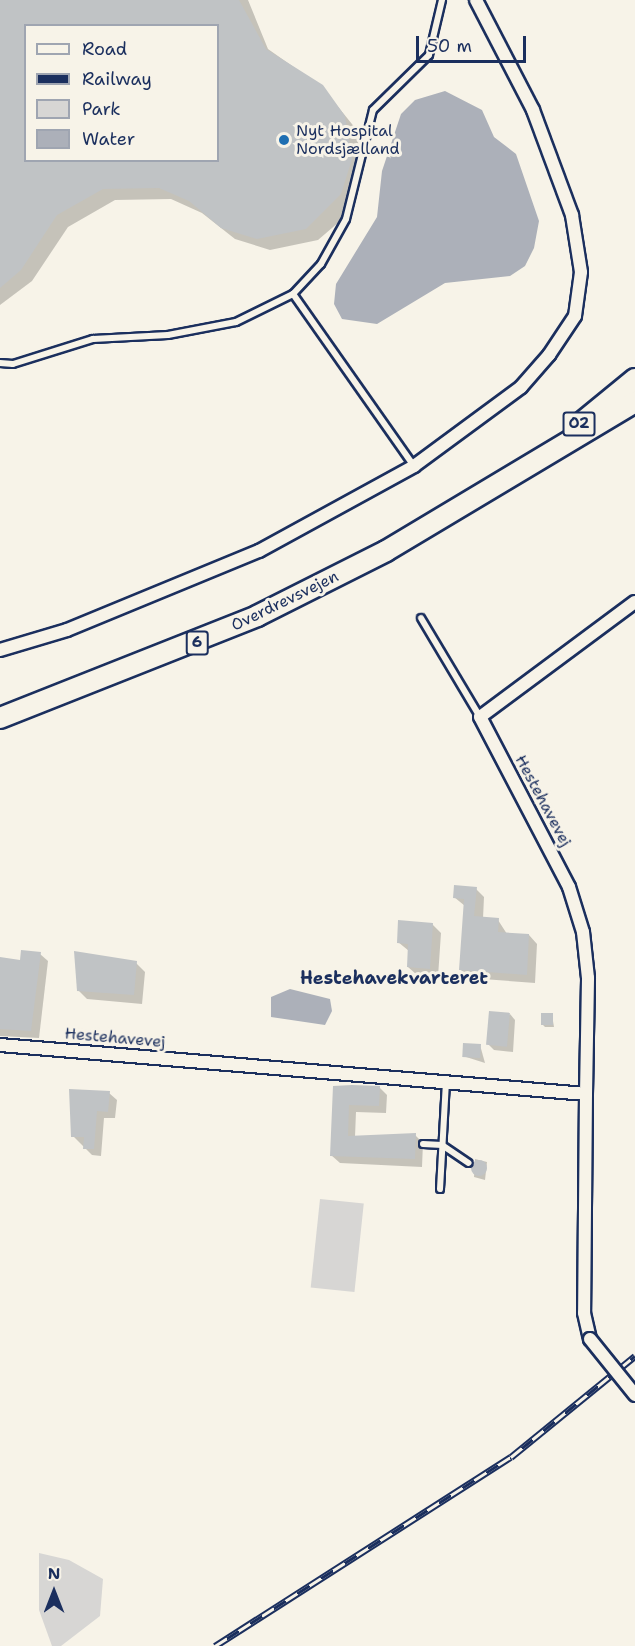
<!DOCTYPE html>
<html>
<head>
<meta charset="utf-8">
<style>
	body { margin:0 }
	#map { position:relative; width:635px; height:1646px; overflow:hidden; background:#f7f3e8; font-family:"Shantell Sans",sans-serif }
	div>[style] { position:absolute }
	.green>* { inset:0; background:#d7d6d4; transform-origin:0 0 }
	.water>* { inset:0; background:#acb0b9 }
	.shadow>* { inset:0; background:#0003 }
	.building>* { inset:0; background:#c0c3c5; transform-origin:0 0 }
	.round { border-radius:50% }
	.roads { filter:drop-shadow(2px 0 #1b2f5e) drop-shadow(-2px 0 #1b2f5e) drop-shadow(0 2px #1b2f5e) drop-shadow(0 -2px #1b2f5e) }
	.service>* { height:6px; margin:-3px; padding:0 3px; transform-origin:3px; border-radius:3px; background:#f7f3e8 }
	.minor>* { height:12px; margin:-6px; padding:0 6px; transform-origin:6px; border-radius:6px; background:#f7f3e8 }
	.primary>* { height:20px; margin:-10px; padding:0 10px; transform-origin:10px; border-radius:10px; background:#f7f3e8 }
	.rail>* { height:7px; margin-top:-3.5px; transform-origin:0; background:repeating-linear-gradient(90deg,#f7f3e8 0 14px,#1b2f5e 0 28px); box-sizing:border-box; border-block:2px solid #1b2f5e }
	.bridges { filter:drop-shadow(2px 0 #1b2f5e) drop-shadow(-2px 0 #1b2f5e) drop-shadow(0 2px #1b2f5e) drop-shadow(0 -2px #1b2f5e) }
	.minor-bridge>* { height:12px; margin:-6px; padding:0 6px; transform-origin:6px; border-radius:6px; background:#f7f3e8 }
	.dots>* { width:16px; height:16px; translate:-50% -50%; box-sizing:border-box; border:3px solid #f7f3e8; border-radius:50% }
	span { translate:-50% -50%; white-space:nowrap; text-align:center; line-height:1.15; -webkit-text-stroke:6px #f7f3e8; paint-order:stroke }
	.shield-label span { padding:2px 4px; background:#f7f3e8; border:2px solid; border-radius:4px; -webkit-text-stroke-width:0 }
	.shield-label { font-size:15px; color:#1b2f5e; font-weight:700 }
	.poi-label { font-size:16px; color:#1b2f5e }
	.left { translate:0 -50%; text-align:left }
	.street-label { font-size:16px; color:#1b2f5e }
	.neighbourhood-label { font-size:18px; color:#1b2f5e; font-weight:700 }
	.legend { position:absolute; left:24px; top:24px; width:195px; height:138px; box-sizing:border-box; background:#f7f3e8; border:2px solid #9fa5b1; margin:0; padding:8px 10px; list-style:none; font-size:18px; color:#1b2f5e }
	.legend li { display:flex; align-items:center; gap:12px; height:30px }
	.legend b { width:30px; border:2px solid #9fa5b1 }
	.north { position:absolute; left:24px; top:1562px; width:60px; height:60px; -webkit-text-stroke:4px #f7f3e8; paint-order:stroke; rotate:0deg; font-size:16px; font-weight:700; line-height:24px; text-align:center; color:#1b2f5e }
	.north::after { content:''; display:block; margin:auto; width:21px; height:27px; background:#1b2f5e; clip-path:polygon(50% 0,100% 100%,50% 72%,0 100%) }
	.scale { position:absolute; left:416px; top:36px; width:110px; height:27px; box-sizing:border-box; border:3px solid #1b2f5e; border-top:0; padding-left:8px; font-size:18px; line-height:21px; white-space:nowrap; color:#1b2f5e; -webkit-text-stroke:4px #f7f3e8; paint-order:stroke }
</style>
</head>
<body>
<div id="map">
	<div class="green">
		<div style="left:320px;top:1199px;width:44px;height:89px;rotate:6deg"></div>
		<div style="clip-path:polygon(39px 1553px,69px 1560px,103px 1579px,100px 1616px,61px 1646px,52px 1646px,39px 1610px)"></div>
	</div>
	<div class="water">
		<div style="clip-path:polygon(445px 91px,482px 110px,494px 137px,516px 154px,539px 221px,534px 248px,525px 266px,510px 276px,445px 283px,377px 324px,342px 319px,334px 304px,336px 284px,377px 217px,382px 171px,401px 114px,415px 100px)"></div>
		<div style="clip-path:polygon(290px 989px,330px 999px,332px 1011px,325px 1025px,271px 1017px,271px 997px)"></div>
	</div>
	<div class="shadow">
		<div style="clip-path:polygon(evenodd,0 0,248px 0,268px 49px,322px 87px,356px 129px,363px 171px,346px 216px,318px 240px,270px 250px,235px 239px,202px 213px,171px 199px,115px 200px,68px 227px,32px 281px,0 305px,0 0,26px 26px,218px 26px,218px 160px,26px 160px,26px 26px)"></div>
		<div style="clip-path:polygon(476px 889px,484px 897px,483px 919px,498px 920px,507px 934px,529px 935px,537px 944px,535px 983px,469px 978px,461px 970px,465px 906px,454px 897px)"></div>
		<div style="clip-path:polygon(432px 924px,441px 933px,438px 977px,417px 975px,408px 967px,409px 951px,398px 942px)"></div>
		<div style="clip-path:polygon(40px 954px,48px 961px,39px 1038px,0 1036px,0 971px)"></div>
		<div style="clip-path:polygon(136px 963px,145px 972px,142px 1004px,87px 999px,78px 990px)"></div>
		<div style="clip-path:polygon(510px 1014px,515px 1020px,513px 1052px,494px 1050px,488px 1044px)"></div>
		<div style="clip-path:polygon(552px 1015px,554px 1027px,545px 1027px,543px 1025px)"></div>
		<div style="clip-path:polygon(480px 1045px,485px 1063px,463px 1056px)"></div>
		<div style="clip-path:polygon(379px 1087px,387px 1095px,386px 1113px,356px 1112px,355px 1137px,415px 1135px,423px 1143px,422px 1167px,340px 1163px,331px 1155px,334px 1088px)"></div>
		<div style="clip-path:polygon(109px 1093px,117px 1100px,115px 1118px,104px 1118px,101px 1156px,92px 1155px,73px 1136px)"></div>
		<div style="clip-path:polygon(475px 1159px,487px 1162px,485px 1180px,474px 1177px)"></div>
	</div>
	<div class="building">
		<div style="clip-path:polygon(evenodd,0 0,239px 0,266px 49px,323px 85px,345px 116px,352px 159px,341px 194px,306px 229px,257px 239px,221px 228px,189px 201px,159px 188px,103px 189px,57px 215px,21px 270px,0 288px,0 0,26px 26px,218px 26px,218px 160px,26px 160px,26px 26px)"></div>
		<div style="clip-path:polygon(454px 885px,477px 887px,474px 916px,499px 918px,498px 932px,529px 934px,527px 975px,459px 970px,464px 899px,453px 898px)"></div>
		<div style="clip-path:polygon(398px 920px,433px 923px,430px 969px,407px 967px,408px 944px,397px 943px)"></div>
		<div style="clip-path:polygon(21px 950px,41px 952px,31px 1031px,0 1029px,0 957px,20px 960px)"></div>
		<div style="clip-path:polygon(74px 951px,137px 961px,134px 995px,77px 991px)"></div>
		<div style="left:489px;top:1011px;width:21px;height:34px;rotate:5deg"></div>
		<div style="left:541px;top:1013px;width:12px;height:12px"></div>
		<div style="left:463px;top:1043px;width:18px;height:14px;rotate:3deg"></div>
		<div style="clip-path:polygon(352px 1085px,380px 1086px,379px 1106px,349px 1105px,348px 1136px,416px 1133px,415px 1159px,330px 1156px,333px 1086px)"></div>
		<div style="clip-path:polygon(69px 1089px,110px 1091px,108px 1112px,97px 1111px,94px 1149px,83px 1149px,84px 1137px,71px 1137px)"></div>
		<div class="round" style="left:471px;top:1160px;width:16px;height:16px"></div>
	</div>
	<div class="roads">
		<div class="service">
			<div style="left:293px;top:294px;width:41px;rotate:-47deg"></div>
			<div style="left:321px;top:264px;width:51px;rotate:-60.9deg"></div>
			<div style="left:346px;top:219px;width:112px;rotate:-76.1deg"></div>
			<div style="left:373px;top:110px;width:78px;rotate:-44.5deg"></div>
			<div style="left:429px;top:55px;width:57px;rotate:-76.7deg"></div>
			<div style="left:0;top:363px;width:13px;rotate:4deg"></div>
			<div style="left:13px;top:364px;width:84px;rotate:-17.4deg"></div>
			<div style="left:93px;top:339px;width:75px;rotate:-3.1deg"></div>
			<div style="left:168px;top:335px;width:69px;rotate:-10.8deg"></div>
			<div style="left:236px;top:322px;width:64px;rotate:-26.2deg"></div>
			<div style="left:293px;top:294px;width:210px;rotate:54.9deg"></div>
			<div style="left:421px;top:618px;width:115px;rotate:59.2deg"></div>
			<div style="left:423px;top:1144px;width:19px;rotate:3deg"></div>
			<div style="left:442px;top:1145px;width:32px;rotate:34deg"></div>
			<div style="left:440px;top:1189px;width:106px;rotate:-86.8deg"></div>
		</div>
		<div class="minor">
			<div style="left:0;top:650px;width:70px;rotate:-16.6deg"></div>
			<div style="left:67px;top:630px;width:208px;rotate:-22.4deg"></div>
			<div style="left:259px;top:551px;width:177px;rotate:-28.7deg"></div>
			<div style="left:414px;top:466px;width:133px;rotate:-36.4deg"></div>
			<div style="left:521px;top:387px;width:43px;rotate:-48.8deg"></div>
			<div style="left:549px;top:355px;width:47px;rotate:-56.3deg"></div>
			<div style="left:575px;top:316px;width:44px;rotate:-82.2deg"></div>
			<div style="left:581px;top:272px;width:58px;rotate:-99deg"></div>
			<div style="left:572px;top:215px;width:112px;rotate:-110.4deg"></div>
			<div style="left:533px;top:110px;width:124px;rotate:-117.4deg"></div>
			<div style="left:0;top:1045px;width:588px;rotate:4.78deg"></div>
			<div style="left:586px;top:1094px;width:219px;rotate:90.5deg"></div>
			<div style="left:584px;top:1313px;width:27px;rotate:77deg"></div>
			<div style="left:586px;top:1094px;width:116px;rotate:-89deg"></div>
			<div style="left:588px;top:978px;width:46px;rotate:-96.2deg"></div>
			<div style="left:583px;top:932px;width:47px;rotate:-107.3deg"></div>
			<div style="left:569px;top:887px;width:192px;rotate:-117.6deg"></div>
			<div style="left:480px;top:717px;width:193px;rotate:-36.6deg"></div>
		</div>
		<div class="primary">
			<div style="left:580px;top:424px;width:71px;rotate:-39.3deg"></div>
			<div style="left:0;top:718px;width:277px;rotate:-21.6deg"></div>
			<div style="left:257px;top:616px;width:144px;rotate:-26.7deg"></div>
			<div style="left:386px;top:551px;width:290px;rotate:-30.9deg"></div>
		</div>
	</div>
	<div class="rail">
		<div style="left:215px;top:1646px;width:351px;rotate:-32.6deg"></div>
		<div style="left:511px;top:1457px;width:160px;rotate:-39.2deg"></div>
	</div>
	<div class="bridges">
		<div class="minor-bridge">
			<div style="left:590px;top:1339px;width:72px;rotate:51.2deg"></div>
		</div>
	</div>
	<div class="dots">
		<div style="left:284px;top:140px;background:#1f6fb2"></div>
	</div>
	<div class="shield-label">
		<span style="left:579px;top:424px">O2</span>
		<span style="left:197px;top:643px">6</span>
	</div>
	<div class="poi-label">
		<span class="left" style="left:296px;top:140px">Nyt Hospital<br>Nordsjælland</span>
	</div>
	<div class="street-label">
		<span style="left:285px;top:601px;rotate:-26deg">Overdrevsvejen</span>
		<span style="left:543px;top:801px;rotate:62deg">Hestehavevej</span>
		<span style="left:115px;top:1038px;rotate:5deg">Hestehavevej</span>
	</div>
	<div class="neighbourhood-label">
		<span style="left:394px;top:978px">Hestehavekvarteret</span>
	</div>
	<ul class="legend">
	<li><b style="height:8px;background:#f7f3e8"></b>Road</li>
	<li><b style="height:8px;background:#1b2f5e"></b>Railway</li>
	<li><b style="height:16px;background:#d7d6d4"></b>Park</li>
	<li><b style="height:16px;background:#acb0b9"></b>Water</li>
	</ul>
	<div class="north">N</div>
	<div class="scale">50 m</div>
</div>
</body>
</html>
